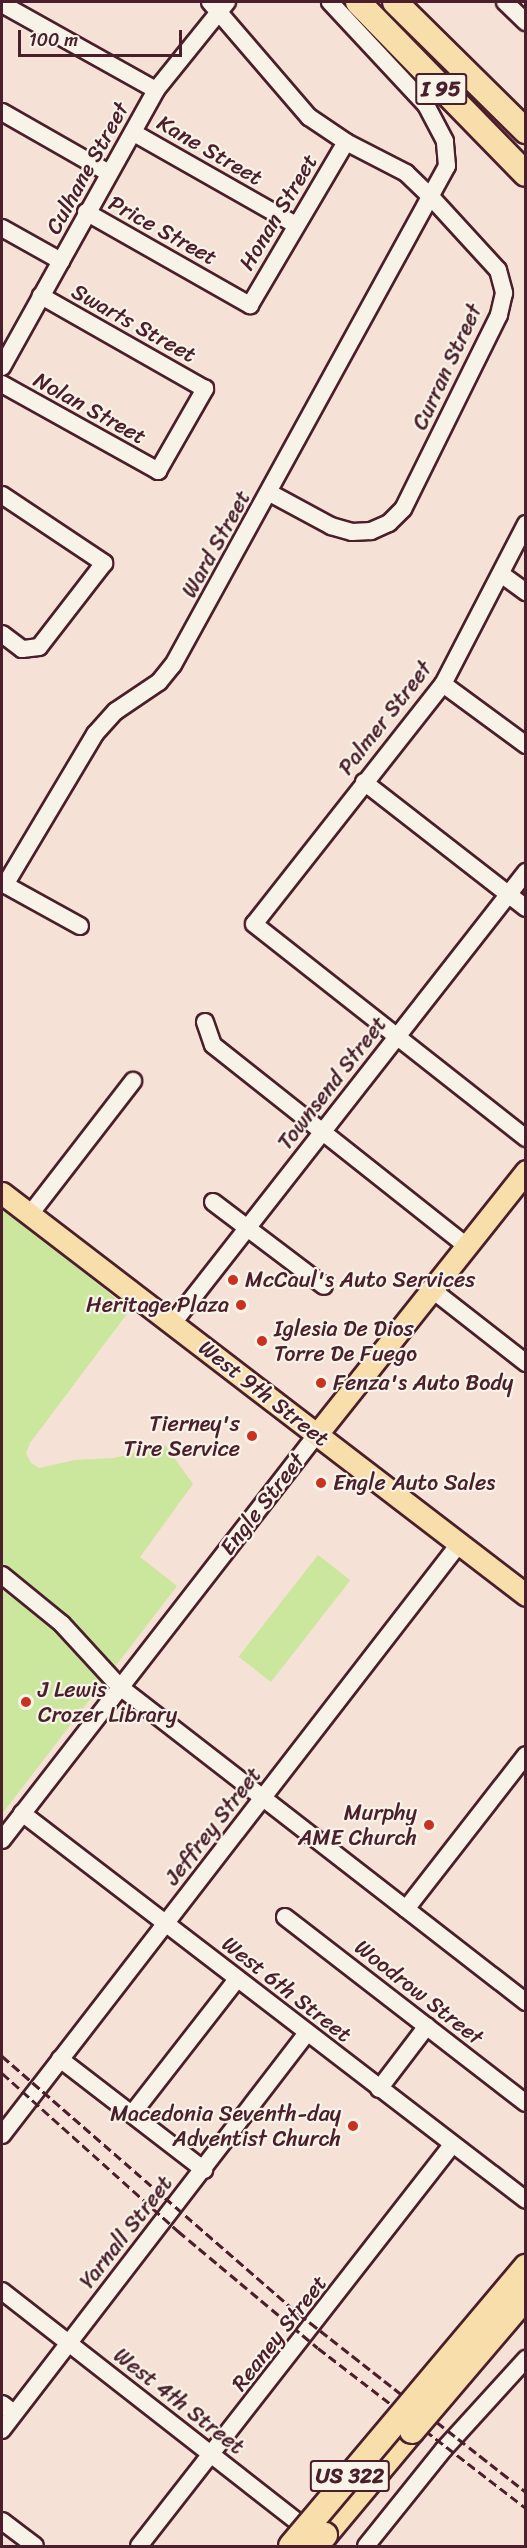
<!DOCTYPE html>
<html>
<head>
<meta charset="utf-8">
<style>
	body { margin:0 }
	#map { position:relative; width:527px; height:2548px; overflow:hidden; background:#f5e1d5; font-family:Sriracha,sans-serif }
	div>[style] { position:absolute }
	.green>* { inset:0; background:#cbe69d; transform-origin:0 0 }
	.roads { filter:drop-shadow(2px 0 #4a1f2b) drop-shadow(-2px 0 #4a1f2b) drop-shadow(0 2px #4a1f2b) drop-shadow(0 -2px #4a1f2b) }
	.minor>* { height:16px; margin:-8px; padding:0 8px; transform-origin:8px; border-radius:8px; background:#f7f3e8 }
	.major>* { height:21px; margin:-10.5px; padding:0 10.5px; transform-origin:10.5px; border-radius:10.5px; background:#f8deab }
	.highway>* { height:24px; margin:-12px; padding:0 12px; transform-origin:12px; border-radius:12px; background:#f8deab }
	.rail>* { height:3px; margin-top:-1.5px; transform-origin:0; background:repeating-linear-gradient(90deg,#4a1f2b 0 9px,transparent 0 13.5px) }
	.bridges { filter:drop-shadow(2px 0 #4a1f2b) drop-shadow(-2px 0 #4a1f2b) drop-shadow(0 2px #4a1f2b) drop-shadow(0 -2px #4a1f2b) }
	.highway-bridge>* { height:24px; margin:-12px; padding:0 12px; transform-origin:12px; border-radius:12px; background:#f8deab }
	.dots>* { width:16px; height:16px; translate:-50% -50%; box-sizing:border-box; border:3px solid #f7f3e8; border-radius:50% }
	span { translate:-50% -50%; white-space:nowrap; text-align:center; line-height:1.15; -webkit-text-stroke:4.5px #f7f3e8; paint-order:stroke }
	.shield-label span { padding:2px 4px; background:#f7f3e8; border:2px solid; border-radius:4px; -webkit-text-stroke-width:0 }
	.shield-label { font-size:21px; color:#4a1f2b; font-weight:700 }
	.street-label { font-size:22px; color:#4a1f2b }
	.poi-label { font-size:22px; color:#4a1f2b }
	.left { translate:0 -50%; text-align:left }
	.right { translate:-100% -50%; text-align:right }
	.frame { position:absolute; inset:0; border:3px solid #4a1f2b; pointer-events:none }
	.scale { position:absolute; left:18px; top:30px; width:164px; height:27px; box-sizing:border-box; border:3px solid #4a1f2b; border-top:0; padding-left:8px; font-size:18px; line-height:21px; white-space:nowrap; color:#4a1f2b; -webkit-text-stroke:4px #f7f3e8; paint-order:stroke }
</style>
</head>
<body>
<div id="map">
	<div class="green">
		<div style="clip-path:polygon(2px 1207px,130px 1310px,30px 1443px,26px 1453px,31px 1463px,39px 1468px,75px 1460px,114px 1458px,165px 1445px,193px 1484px,140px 1557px,177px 1586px,2px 1814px)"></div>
		<div style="left:318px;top:1555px;width:41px;height:129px;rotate:38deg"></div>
	</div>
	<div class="roads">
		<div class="minor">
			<div style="left:210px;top:2px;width:152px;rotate:49.3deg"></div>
			<div style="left:309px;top:117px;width:45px;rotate:34deg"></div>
			<div style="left:346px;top:142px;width:68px;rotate:27.3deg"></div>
			<div style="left:406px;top:173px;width:35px;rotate:44deg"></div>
			<div style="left:431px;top:197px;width:99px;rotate:47.5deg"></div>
			<div style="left:498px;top:270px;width:24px;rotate:75deg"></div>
			<div style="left:504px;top:293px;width:23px;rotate:103deg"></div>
			<div style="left:499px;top:315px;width:216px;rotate:116.3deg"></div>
			<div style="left:403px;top:509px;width:20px;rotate:135deg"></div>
			<div style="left:389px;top:523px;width:20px;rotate:156deg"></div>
			<div style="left:371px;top:531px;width:19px;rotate:177deg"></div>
			<div style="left:352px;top:532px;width:22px;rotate:-164deg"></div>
			<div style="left:331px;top:526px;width:69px;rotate:-151.6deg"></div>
			<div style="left:505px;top:2px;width:29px;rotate:44deg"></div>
			<div style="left:2px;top:4px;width:176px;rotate:29.2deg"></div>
			<div style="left:2px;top:112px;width:123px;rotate:29.7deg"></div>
			<div style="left:134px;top:133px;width:186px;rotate:29.6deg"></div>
			<div style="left:86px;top:212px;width:189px;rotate:29.6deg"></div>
			<div style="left:250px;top:305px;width:189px;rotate:-59.5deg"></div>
			<div style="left:2px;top:228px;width:68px;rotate:29.2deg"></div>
			<div style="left:2px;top:367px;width:317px;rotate:-60.9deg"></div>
			<div style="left:156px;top:90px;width:113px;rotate:-51.1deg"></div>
			<div style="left:2px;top:384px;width:179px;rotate:29.1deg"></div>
			<div style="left:158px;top:471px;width:95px;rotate:-60.2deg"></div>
			<div style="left:205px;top:389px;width:189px;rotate:-150.4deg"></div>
			<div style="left:2px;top:495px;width:123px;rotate:33.7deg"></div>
			<div style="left:104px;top:563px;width:106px;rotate:127.7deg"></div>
			<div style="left:39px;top:647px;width:17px;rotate:173deg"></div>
			<div style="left:22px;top:649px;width:25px;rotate:-143deg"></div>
			<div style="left:526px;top:524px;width:180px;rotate:117.4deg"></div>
			<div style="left:443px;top:684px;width:305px;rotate:128.2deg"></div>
			<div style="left:254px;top:924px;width:346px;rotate:38.2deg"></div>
			<div style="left:501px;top:574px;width:31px;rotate:36deg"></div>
			<div style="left:443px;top:684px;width:103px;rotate:36.3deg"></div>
			<div style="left:364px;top:782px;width:205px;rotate:37.9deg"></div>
			<div style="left:2px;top:883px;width:89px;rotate:28.9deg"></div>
			<div style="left:5px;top:885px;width:176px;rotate:-59.2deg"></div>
			<div style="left:95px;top:734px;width:31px;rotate:-48deg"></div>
			<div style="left:116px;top:711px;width:52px;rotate:-34deg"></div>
			<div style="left:159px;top:682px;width:22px;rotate:-51deg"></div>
			<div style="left:173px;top:665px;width:569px;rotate:-61.23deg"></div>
			<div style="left:447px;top:166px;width:25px;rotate:-95deg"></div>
			<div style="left:445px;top:141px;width:41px;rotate:-117.8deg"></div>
			<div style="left:426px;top:105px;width:141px;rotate:-133deg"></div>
			<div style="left:205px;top:1022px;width:24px;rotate:71deg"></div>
			<div style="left:213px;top:1045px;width:320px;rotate:38.4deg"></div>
			<div style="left:213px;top:1202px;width:139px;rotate:37.1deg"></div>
			<div style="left:31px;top:1213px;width:167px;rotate:-52.3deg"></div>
			<div style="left:430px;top:1288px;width:122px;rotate:38deg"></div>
			<div style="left:173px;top:1323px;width:573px;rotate:-51.95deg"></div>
			<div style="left:2px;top:1575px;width:77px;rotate:39.2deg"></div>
			<div style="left:62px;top:1624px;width:86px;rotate:47.4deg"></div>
			<div style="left:120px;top:1687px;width:514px;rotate:37.81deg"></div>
			<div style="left:22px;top:1813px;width:635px;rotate:37.52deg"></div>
			<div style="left:2px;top:1840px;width:514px;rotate:-52.19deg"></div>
			<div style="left:406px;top:1909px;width:195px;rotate:-52.1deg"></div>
			<div style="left:285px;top:1917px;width:304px;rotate:37.7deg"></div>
			<div style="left:60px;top:2059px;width:182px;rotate:37.6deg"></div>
			<div style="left:379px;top:2089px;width:79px;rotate:-52.7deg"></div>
			<div style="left:132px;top:2114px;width:171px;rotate:-52.1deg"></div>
			<div style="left:2px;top:2135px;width:747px;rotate:-52.29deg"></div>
			<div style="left:2px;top:2291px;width:395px;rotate:38deg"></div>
			<div style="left:2px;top:2404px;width:15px;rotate:37deg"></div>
			<div style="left:2px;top:2430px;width:501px;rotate:-52.47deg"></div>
			<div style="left:2px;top:2521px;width:41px;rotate:37.1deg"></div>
			<div style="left:139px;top:2546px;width:509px;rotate:-52.03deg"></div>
			<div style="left:366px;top:2546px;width:124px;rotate:-51.2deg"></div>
			<div style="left:444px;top:2449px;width:122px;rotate:-47.7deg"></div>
		</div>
		<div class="major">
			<div style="left:2px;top:1193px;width:660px;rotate:37.49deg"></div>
			<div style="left:317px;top:1434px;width:336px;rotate:-51.5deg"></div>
		</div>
		<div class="highway">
			<div style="left:358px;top:2px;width:240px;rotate:45.7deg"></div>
			<div style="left:395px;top:2px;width:184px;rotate:44.6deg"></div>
			<div style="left:325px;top:2535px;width:136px;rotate:-50.1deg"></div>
		</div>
	</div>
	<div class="rail">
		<div style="left:2px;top:2056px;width:393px;rotate:41deg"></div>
		<div style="left:299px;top:2314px;width:288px;rotate:38.1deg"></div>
		<div style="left:2px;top:2073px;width:237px;rotate:41.9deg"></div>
		<div style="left:178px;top:2231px;width:182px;rotate:39.9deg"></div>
		<div style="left:318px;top:2348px;width:262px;rotate:37.6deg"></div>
	</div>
	<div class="bridges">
		<div class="highway-bridge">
			<div style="left:412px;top:2431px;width:176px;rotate:-49.6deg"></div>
			<div style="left:291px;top:2546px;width:365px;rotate:-49.9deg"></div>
			<div style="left:315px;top:2546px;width:15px;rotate:-48deg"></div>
		</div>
	</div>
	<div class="dots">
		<div style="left:233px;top:1280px;background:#c8321e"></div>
		<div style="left:241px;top:1305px;background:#c8321e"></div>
		<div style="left:262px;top:1341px;background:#c8321e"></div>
		<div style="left:321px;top:1383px;background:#c8321e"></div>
		<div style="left:252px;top:1436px;background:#c8321e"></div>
		<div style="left:321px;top:1483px;background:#c8321e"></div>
		<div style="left:26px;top:1702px;background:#c8321e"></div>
		<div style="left:429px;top:1825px;background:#c8321e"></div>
		<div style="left:353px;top:2126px;background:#c8321e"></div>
	</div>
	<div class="shield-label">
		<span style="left:441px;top:89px">I 95</span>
		<span style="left:350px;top:2476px">US 322</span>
	</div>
	<div class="street-label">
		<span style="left:210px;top:150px;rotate:30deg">Kane Street</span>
		<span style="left:87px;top:168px;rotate:-61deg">Culhane Street</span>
		<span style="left:278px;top:212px;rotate:-59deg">Honan Street</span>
		<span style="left:163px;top:230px;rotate:29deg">Price Street</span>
		<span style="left:134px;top:323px;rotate:29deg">Swarts Street</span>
		<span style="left:447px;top:367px;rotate:-65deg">Curran Street</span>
		<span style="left:90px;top:408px;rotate:29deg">Nolan Street</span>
		<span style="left:216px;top:544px;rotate:-61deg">Ward Street</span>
		<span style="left:385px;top:718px;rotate:-52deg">Palmer Street</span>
		<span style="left:332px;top:1083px;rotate:-52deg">Townsend Street</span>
		<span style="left:264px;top:1393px;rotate:38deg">West 9th Street</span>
		<span style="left:262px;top:1504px;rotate:-52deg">Engle Street</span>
		<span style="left:213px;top:1826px;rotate:-52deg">Jeffrey Street</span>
		<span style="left:287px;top:1989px;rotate:38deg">West 6th Street</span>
		<span style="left:419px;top:1992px;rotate:38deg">Woodrow Street</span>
		<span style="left:126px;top:2232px;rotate:-52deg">Yarnall Street</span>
		<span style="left:279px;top:2333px;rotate:-52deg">Reaney Street</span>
		<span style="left:179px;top:2401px;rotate:38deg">West 4th Street</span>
	</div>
	<div class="poi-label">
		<span class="left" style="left:245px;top:1280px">McCaul's Auto Services</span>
		<span class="right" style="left:229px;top:1305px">Heritage Plaza</span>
		<span class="left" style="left:274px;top:1341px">Iglesia De Dios<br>Torre De Fuego</span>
		<span class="left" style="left:333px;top:1383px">Fenza's Auto Body</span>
		<span class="right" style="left:240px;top:1436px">Tierney's<br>Tire Service</span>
		<span class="left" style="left:333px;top:1483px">Engle Auto Sales</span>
		<span class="left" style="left:38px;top:1702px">J Lewis<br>Crozer Library</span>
		<span class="right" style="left:417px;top:1825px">Murphy<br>AME Church</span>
		<span class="right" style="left:341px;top:2126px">Macedonia Seventh-day<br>Adventist Church</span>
	</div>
	<div class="frame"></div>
	<div class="scale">100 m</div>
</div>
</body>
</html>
